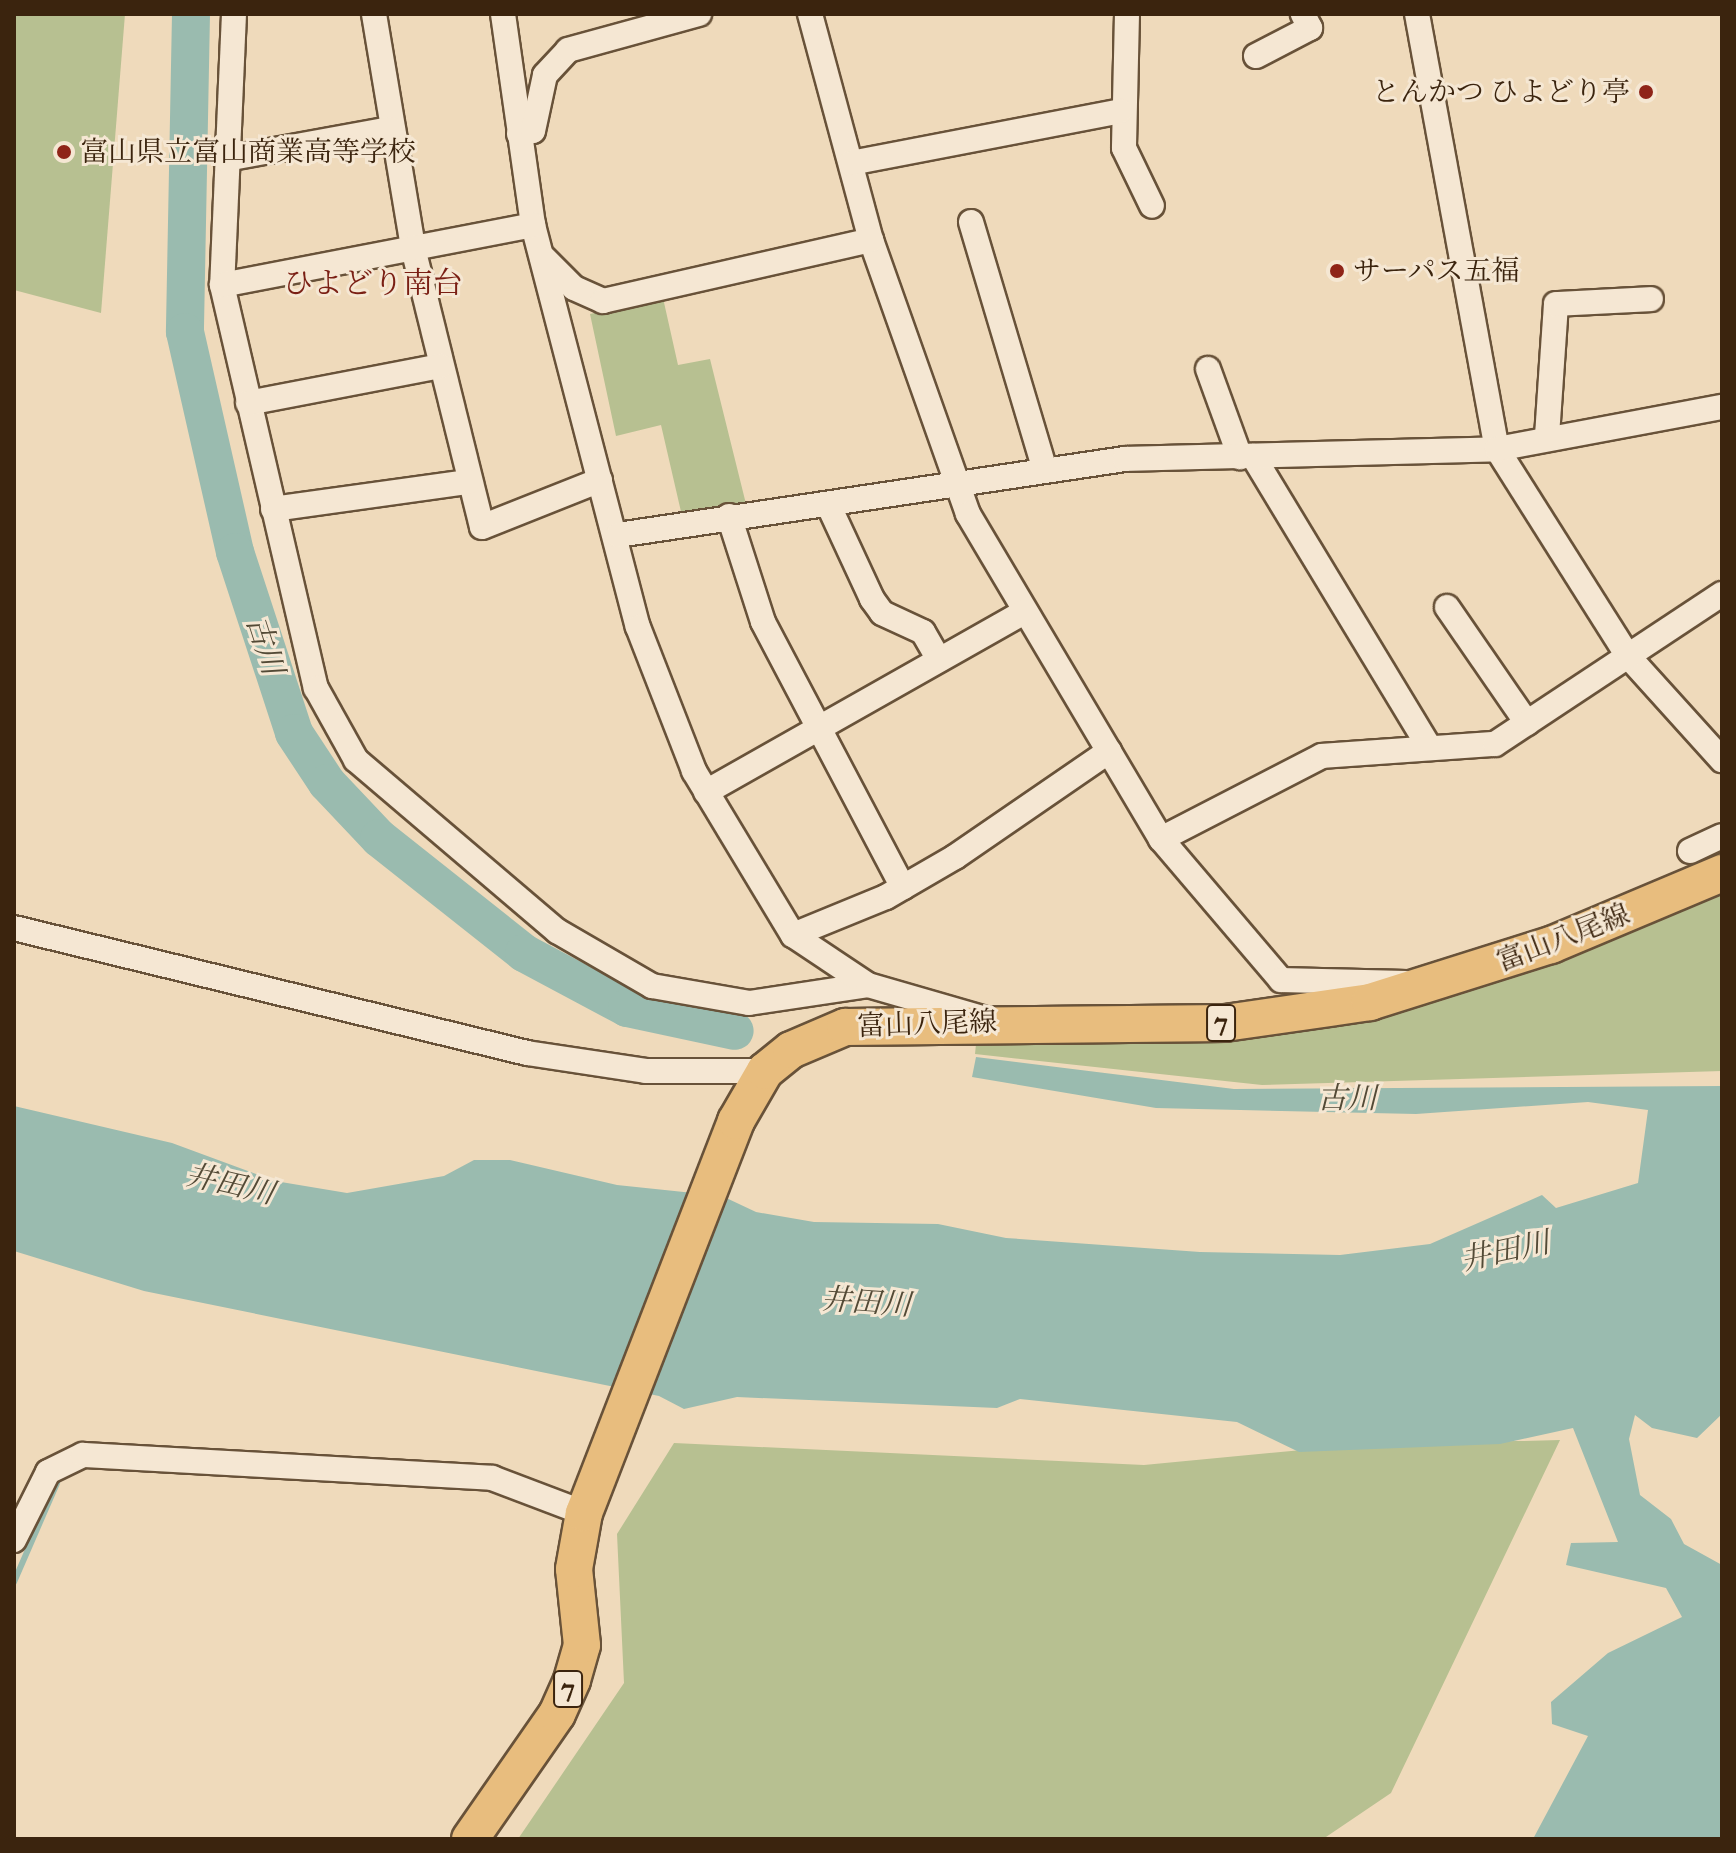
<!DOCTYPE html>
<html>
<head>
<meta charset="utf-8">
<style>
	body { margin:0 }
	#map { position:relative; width:1736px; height:1853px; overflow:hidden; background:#efdabb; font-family:"IM FELL Great Primer","Noto Serif JP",serif }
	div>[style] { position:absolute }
	.green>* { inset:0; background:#b7c091 }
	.water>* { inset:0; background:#9abbaf }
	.stream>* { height:6px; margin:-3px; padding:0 3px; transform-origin:3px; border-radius:3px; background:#9abbaf }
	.river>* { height:38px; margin:-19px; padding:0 19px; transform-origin:19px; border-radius:19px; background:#9abbaf }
	.roads { filter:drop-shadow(2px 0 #685239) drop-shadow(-2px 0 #685239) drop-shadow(0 2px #685239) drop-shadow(0 -2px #685239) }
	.minor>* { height:24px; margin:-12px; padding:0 12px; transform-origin:12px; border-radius:12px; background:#f5e7d3 }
	.primary>* { height:36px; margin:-18px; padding:0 18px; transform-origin:18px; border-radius:18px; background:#e8bd7e }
	.dots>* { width:22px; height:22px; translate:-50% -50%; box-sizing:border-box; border:4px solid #f5e7d3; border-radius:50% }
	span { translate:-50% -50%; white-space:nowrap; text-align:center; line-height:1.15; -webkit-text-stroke:6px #f5e7d3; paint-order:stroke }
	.shield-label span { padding:2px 6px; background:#f5e7d3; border:2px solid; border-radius:6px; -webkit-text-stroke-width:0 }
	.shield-label { font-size:26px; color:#3b240e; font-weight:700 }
	.poi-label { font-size:28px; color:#3b240e }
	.right { translate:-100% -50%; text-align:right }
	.left { translate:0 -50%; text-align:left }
	.street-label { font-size:28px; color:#3b240e }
	.neighbourhood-label { font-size:30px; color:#7a1f14 }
	.water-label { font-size:30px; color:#534a36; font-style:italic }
	.frame { position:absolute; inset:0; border:16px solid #3b240e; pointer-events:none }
</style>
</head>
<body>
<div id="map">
	<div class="green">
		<div style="clip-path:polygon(14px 14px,125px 14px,101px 313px,14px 290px)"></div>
		<div style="clip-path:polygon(663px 298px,678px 365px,710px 359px,747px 508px,682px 516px,661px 425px,616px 436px,590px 314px)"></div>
		<div style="clip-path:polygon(1722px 885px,1722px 1071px,1262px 1085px,975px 1054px,977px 1034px,1273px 1031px)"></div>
		<div style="clip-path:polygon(1560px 1440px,1391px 1793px,1323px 1839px,518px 1839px,624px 1683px,617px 1534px,674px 1443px,1144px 1465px,1355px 1445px)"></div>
	</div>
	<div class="water">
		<div style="clip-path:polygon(976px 1057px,1234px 1089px,1722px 1086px,1722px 1414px,1697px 1438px,1652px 1428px,1635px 1415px,1629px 1439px,1640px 1495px,1671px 1519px,1684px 1544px,1722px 1565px,1722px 1839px,1533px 1839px,1588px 1736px,1552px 1724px,1551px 1702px,1608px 1653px,1682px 1617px,1666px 1588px,1566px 1565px,1571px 1543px,1618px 1542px,1573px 1428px,1500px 1444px,1299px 1452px,1237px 1422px,1020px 1399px,997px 1408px,737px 1397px,684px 1409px,659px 1396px,144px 1291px,14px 1251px,14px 1106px,172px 1143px,275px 1181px,347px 1193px,444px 1176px,474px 1160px,510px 1160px,617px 1185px,722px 1196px,756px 1212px,814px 1222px,938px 1224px,1006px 1238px,1200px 1252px,1340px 1255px,1430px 1244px,1542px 1195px,1556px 1208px,1638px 1183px,1648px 1110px,1588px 1102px,1416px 1114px,1156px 1108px,972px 1077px)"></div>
	</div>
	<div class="stream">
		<div style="left:14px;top:1582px;width:108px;rotate:-66.5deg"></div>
	</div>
	<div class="river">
		<div style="left:191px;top:14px;width:318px;rotate:91.1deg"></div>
		<div style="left:185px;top:332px;width:226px;rotate:77.2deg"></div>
		<div style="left:235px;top:552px;width:190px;rotate:71.9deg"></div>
		<div style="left:294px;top:733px;width:60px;rotate:56.6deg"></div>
		<div style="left:327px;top:783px;width:76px;rotate:46.6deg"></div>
		<div style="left:379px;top:838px;width:185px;rotate:38.4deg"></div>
		<div style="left:524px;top:953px;width:117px;rotate:28.1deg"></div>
		<div style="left:627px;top:1008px;width:110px;rotate:12deg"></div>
	</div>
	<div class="roads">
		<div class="minor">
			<div style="left:234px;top:14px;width:271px;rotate:92.5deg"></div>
			<div style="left:222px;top:285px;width:414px;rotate:76.9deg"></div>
			<div style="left:316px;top:688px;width:82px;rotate:60.9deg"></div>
			<div style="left:356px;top:760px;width:264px;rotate:40.4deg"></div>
			<div style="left:557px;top:931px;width:110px;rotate:30.1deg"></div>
			<div style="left:652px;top:986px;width:98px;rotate:9.9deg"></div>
			<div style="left:749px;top:1003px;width:120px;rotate:-8.6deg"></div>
			<div style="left:374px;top:14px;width:237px;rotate:80.5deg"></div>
			<div style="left:413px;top:248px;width:287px;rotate:76.1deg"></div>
			<div style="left:482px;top:527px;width:127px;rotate:-21.7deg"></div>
			<div style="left:503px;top:14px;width:213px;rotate:81.9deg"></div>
			<div style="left:533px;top:225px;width:415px;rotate:75.4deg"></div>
			<div style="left:638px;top:627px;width:155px;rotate:68.7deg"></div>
			<div style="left:694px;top:771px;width:192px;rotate:58.9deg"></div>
			<div style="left:793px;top:935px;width:90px;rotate:33.7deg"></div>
			<div style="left:868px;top:985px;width:119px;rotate:16.1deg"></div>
			<div style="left:810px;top:14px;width:234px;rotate:74.9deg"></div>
			<div style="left:871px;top:240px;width:291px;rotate:70.5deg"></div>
			<div style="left:968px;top:514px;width:378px;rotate:59.3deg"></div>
			<div style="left:1161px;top:839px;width:185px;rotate:49.6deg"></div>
			<div style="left:1281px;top:980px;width:124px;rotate:1.4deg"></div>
			<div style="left:1127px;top:14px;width:134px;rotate:91.3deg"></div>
			<div style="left:1124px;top:148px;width:64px;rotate:64.2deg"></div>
			<div style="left:1417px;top:14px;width:442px;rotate:79.6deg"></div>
			<div style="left:1497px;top:449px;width:244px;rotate:57.7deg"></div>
			<div style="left:1627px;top:655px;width:142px;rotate:47.9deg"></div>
			<div style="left:1256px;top:56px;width:61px;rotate:-27.4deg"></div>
			<div style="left:1310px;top:28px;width:16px;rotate:-117deg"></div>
			<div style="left:519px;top:134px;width:14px;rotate:-12deg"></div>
			<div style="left:533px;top:131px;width:57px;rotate:-77.9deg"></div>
			<div style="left:545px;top:75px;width:34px;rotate:-47deg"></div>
			<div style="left:568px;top:50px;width:136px;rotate:-15.4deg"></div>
			<div style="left:226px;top:159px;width:167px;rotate:-10.4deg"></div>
			<div style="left:851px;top:163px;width:274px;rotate:-10.9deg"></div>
			<div style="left:971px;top:222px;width:259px;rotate:73.4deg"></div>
			<div style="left:544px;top:258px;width:42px;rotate:45deg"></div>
			<div style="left:574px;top:288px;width:32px;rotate:24deg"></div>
			<div style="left:603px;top:301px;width:275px;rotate:-12.8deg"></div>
			<div style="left:222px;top:285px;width:317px;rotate:-10.9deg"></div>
			<div style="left:1208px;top:369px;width:94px;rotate:70deg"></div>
			<div style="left:248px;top:403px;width:196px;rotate:-10.9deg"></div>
			<div style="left:1547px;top:436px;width:132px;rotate:-86.1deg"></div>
			<div style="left:1556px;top:304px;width:95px;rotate:-3deg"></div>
			<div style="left:1253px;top:456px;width:341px;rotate:58.8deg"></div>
			<div style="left:828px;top:504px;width:105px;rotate:65.1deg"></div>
			<div style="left:872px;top:599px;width:17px;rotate:54deg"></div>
			<div style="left:882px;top:613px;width:45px;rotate:24.9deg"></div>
			<div style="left:923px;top:632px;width:32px;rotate:60deg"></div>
			<div style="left:273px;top:509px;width:197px;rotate:-7.9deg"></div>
			<div style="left:729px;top:516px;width:111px;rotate:72.2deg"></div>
			<div style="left:763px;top:622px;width:300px;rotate:62.2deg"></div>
			<div style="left:618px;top:535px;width:513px;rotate:-8.53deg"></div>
			<div style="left:1125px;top:459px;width:372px;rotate:-1.5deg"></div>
			<div style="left:1497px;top:449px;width:229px;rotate:-10.6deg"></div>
			<div style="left:1447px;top:607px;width:141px;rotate:55.4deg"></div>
			<div style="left:706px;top:792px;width:365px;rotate:-29.5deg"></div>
			<div style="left:1161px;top:839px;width:181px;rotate:-27.3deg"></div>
			<div style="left:1322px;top:756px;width:173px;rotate:-4deg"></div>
			<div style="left:1495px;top:744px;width:272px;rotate:-33.5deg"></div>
			<div style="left:1690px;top:851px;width:35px;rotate:-25deg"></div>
			<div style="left:14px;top:928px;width:528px;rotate:13.69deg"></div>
			<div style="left:527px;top:1053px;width:120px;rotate:8.6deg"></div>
			<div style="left:646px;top:1071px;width:119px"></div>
			<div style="left:793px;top:935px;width:100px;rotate:-22.2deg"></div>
			<div style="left:886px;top:897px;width:80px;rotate:-30.1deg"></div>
			<div style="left:955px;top:857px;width:187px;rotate:-34.5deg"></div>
			<div style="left:14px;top:1540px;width:76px;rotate:-63.4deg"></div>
			<div style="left:48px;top:1472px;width:39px;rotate:-26deg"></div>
			<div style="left:83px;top:1455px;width:410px;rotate:3.2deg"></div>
			<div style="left:492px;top:1478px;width:98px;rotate:20.8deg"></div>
		</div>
		<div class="primary">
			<div style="left:470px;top:1839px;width:152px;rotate:-55.2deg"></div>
			<div style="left:557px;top:1714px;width:37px;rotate:-66deg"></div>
			<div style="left:572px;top:1680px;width:36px;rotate:-74deg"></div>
			<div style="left:582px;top:1645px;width:76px;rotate:-96deg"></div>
			<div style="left:574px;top:1569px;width:57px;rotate:-79.9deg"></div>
			<div style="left:584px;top:1513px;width:420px;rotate:-68.8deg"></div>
			<div style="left:736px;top:1121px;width:58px;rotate:-59.9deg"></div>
			<div style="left:765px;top:1071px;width:33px;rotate:-39deg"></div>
			<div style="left:791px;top:1050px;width:59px;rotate:-23.1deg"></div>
			<div style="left:845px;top:1027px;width:380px;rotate:-0.6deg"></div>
			<div style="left:1225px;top:1023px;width:147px;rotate:-8.2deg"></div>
			<div style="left:1370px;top:1002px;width:190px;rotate:-17.5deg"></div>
			<div style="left:1551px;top:945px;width:186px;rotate:-22.8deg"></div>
		</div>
	</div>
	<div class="dots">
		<div style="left:1646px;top:92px;background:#8f2418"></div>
		<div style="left:64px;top:152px;background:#8f2418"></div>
		<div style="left:1337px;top:271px;background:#8f2418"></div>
	</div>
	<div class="shield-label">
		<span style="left:1221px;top:1023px">7</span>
		<span style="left:568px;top:1689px">7</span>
	</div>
	<div class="poi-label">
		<span class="right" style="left:1630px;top:92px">とんかつ ひよどり亭</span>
		<span class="left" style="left:80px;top:152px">富山県立富山商業高等学校</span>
		<span class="left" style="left:1353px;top:271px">サーパス五福</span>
	</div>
	<div class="street-label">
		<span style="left:1563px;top:938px;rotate:-21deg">富山八尾線</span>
		<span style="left:927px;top:1024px;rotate:-2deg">富山八尾線</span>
	</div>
	<div class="neighbourhood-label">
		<span style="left:373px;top:283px">ひよどり南台</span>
	</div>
	<div class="water-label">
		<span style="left:265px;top:645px;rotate:72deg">古川</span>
		<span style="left:1347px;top:1098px">古川</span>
		<span style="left:230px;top:1184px;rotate:13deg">井田川</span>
		<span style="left:1505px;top:1251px;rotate:-12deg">井田川</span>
		<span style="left:866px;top:1302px;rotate:4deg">井田川</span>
	</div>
	<div class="frame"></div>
</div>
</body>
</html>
